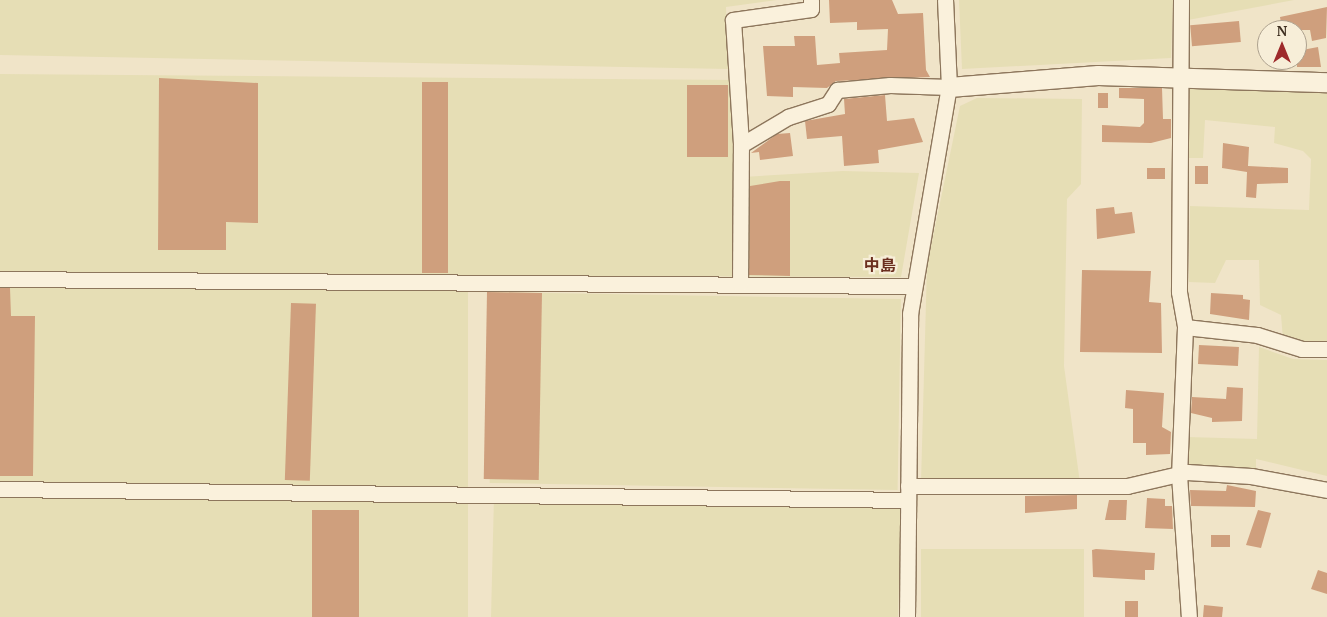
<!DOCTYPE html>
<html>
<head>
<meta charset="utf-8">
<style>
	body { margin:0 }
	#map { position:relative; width:1327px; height:617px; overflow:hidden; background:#f0e4c8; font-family:"PT Serif","Noto Sans JP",serif }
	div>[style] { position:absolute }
	.farmland>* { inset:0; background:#e6deb5; transform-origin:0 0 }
	.building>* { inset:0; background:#cf9f7d; transform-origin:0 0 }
	.roads { filter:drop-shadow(1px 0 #8d765c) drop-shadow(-1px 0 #8d765c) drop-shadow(0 1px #8d765c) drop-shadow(0 -1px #8d765c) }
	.minor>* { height:15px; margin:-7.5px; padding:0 7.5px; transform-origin:7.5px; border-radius:7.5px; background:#faf1dc }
	.tertiary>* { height:19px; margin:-9.5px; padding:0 9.5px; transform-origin:9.5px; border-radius:9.5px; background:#faf1dc }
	span { translate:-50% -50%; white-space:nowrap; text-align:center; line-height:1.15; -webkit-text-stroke:4.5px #f7eed8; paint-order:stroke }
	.quarter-label { font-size:16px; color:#6b2e1e; font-weight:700 }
	.north { position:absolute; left:1257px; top:20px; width:50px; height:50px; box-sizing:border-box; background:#f7eed8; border:1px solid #ada18e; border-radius:50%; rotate:0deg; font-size:14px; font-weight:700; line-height:20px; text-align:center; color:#3d2e20 }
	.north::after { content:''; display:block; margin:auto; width:18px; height:22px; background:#9e2a2b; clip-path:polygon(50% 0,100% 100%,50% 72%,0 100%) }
</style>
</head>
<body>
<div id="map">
	<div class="farmland">
		<div style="clip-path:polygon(0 0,777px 0,726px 7px,728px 69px,0 55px)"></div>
		<div style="clip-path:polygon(959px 0,1173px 0,1171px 58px,962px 69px)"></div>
		<div style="clip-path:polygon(1188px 0,1294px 0,1188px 20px)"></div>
		<div style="clip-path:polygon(0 74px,737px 80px,743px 177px,843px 171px,919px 173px,901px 277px,0 274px)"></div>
		<div style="clip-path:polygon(1189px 88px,1327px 91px,1327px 346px,1283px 339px,1281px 315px,1260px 305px,1259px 260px,1226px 260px,1215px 283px,1189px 282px,1190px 206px,1309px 210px,1311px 159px,1303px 151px,1274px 143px,1275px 127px,1205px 120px,1203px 158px,1187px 158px)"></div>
		<div style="clip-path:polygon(977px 98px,1082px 99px,1081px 184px,1067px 199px,1064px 366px,1080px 483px,921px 482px,927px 266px,960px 106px)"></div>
		<div style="left:0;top:286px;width:468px;height:331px"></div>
		<div style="left:493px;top:292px;width:408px;height:191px;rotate:1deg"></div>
		<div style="clip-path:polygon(1259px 347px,1293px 359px,1327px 360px,1327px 476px,1256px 459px,1256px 468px,1187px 466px,1187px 437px,1257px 439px)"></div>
		<div style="clip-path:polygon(494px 496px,894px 504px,901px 509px,898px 617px,491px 617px)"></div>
		<div style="left:921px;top:549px;width:163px;height:68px"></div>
	</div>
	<div class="building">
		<div style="clip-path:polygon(829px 0,892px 0,898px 14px,923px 13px,926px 70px,930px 77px,836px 81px,827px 88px,793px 87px,793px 97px,767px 96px,763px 46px,795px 46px,794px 36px,815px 36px,817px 65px,840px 63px,839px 53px,887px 50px,888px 29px,857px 30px,857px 22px,830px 23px)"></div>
		<div style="clip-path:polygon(1327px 7px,1326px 38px,1312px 41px,1310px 30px,1282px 30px,1280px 17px)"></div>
		<div style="left:1239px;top:21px;width:21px;height:49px;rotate:85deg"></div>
		<div style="clip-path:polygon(1318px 47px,1321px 67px,1297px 67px,1297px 51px)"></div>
		<div style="clip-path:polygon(159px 78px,258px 83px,258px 223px,226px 222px,226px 250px,158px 250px)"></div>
		<div style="left:422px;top:82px;width:26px;height:191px"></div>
		<div style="left:687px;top:85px;width:41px;height:72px"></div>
		<div style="clip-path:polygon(1119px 88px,1162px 88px,1163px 119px,1171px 119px,1171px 138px,1151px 143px,1102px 142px,1102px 125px,1140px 127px,1144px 123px,1144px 99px,1119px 98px)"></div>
		<div style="left:1098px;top:93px;width:10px;height:15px"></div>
		<div style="clip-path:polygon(885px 95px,887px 121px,914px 118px,923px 142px,878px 150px,879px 163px,844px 166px,842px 136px,807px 139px,805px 121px,845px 114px,844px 99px)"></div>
		<div style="clip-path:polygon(790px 133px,793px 156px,760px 160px,759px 152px,751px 153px,777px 134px)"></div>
		<div style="clip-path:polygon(1223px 143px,1249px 147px,1248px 166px,1288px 168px,1288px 183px,1257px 184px,1256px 198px,1246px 197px,1247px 172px,1222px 168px)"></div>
		<div style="left:1195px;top:166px;width:13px;height:18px"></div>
		<div style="left:1165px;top:168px;width:11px;height:18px;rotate:90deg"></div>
		<div style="clip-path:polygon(780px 181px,790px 181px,790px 276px,749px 275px,750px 186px)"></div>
		<div style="clip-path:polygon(1114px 207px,1115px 214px,1132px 212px,1135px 233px,1097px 239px,1096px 209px)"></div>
		<div style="clip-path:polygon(1082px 270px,1151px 271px,1149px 302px,1161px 303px,1162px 353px,1080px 352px)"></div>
		<div style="clip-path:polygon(0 288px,10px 288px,11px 316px,35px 316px,33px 476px,0 476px)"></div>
		<div style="left:487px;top:292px;width:55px;height:187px;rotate:1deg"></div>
		<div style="clip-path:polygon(1211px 293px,1243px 295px,1243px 299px,1250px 300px,1249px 320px,1210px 314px)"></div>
		<div style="left:291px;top:303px;width:25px;height:177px;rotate:2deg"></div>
		<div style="left:1199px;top:345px;width:40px;height:19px;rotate:3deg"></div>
		<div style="clip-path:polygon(1227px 387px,1243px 388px,1242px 421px,1212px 422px,1212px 418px,1191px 413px,1192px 397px,1226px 399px)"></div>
		<div style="clip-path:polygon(1126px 390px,1164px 393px,1162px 427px,1171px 432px,1170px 454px,1146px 455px,1146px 443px,1133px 443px,1133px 409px,1125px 408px)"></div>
		<div style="clip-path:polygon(1227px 485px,1256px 491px,1255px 507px,1191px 506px,1190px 490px,1226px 491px)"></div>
		<div style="clip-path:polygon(1077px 495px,1077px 509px,1025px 513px,1025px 496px)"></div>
		<div style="clip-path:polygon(1147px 498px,1165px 499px,1165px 506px,1172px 506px,1173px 529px,1145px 528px)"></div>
		<div style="clip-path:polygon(1109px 500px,1127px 500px,1126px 520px,1105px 520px)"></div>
		<div style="left:312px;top:510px;width:47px;height:107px"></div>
		<div style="clip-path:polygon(1258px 510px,1271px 513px,1261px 548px,1246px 545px)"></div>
		<div style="left:1211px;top:535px;width:19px;height:12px"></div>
		<div style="clip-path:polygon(1096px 549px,1155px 553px,1154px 570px,1145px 570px,1145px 580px,1093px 577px,1092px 550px)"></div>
		<div style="clip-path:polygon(1318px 570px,1327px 573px,1327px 594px,1311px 589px)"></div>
		<div style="left:1125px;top:601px;width:13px;height:16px"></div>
		<div style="clip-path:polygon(1204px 605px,1223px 607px,1222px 617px,1203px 617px)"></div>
	</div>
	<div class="roads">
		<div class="minor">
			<div style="left:811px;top:0;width:9px;rotate:90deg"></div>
			<div style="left:811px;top:9px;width:79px;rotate:172deg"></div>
			<div style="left:733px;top:20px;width:125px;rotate:86.3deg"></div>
			<div style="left:741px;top:145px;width:55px;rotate:-30.8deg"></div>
			<div style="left:788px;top:117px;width:42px;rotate:-18deg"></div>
			<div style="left:828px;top:104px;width:17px;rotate:-57deg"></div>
			<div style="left:837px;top:90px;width:53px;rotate:-5.4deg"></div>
			<div style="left:890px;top:85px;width:59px;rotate:1.9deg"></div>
			<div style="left:1181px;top:0;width:292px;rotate:90.4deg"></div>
			<div style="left:1179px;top:292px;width:36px;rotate:80deg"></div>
			<div style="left:1185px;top:327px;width:148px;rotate:92.3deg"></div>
			<div style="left:1179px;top:475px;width:142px;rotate:86deg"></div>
			<div style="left:0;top:279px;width:912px;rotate:0.44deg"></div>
			<div style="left:740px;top:283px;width:138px;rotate:-89.6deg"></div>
			<div style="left:1185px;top:327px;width:72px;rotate:6.3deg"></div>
			<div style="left:1257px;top:335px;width:47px;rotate:17.3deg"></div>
			<div style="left:1302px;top:349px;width:25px"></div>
			<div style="left:908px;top:486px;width:219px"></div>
			<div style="left:1127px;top:486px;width:62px;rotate:-13.1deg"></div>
			<div style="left:1187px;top:472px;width:64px;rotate:3.6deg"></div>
			<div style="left:1251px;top:476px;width:77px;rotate:10.4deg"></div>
			<div style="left:0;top:489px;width:907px;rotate:0.69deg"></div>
			<div style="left:907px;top:617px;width:303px;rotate:-89.4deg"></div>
			<div style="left:910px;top:314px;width:230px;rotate:-80.3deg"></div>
			<div style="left:949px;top:87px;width:87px;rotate:-92.6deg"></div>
		</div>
		<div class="tertiary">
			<div style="left:949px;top:87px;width:149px;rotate:-4.6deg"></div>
			<div style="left:1098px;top:75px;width:229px;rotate:1.8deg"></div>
		</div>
	</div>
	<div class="quarter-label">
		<span style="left:880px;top:265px">中島</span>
	</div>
	<div class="north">N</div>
</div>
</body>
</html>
